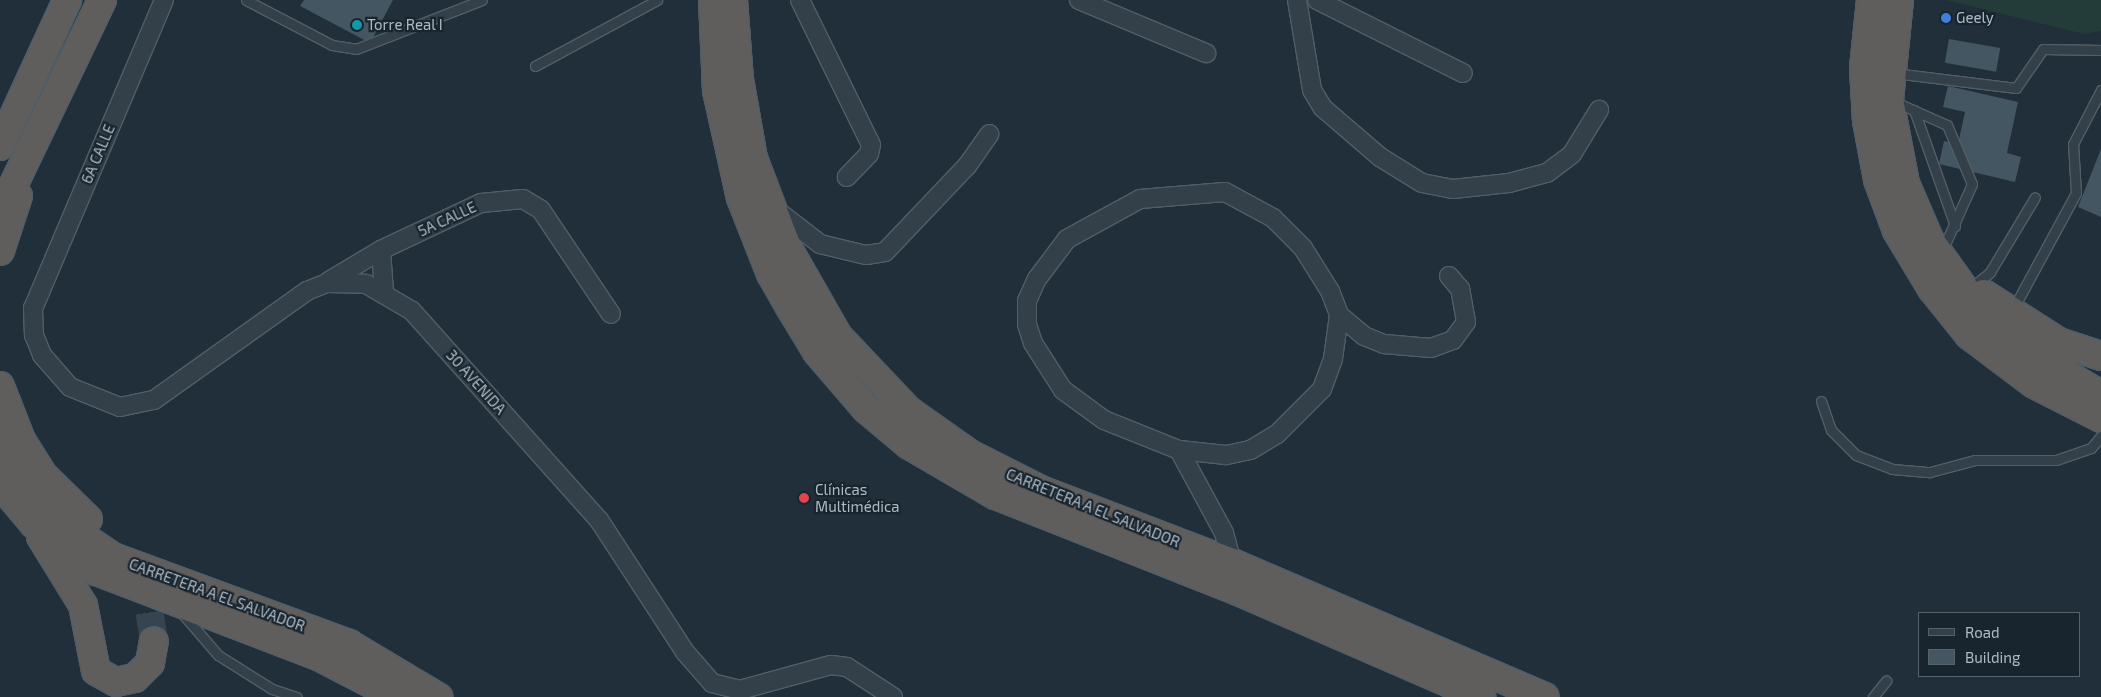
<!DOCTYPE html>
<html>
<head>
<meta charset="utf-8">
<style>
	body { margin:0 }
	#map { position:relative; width:2101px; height:697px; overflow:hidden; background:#202f39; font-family:"Exo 2",sans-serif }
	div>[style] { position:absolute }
	.green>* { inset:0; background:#233c3a }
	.building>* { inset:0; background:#455663; transform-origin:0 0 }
	.trunk-tunnel>* { height:28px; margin-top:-14px; transform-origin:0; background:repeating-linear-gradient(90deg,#35444e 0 28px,transparent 0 42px) }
	.roads { filter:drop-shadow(1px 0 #515e67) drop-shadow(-1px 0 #515e67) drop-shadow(0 1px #515e67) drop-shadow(0 -1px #515e67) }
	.service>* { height:9px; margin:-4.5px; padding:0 4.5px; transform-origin:4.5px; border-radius:4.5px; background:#334049 }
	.minor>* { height:18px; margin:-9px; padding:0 9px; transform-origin:9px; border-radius:9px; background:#334049 }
	.trunk>* { height:28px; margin:-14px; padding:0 14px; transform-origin:14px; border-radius:14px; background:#605e5d }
	.dots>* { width:14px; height:14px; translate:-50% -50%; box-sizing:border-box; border:2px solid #19252e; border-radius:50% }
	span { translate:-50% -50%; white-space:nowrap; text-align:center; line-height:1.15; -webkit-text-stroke:4.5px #19252e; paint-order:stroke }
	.poi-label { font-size:15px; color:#aebbc6 }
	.left { translate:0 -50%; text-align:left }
	.street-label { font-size:15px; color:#aebbc6 }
	.legend { position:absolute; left:1918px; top:612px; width:162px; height:65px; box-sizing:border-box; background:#19252e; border:1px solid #55616b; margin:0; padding:6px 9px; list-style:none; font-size:15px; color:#aebbc6 }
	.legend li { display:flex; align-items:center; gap:10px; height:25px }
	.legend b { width:25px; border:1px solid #55616b }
</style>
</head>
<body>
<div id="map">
	<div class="green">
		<div style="clip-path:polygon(1946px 0,2101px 0,2101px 31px,2084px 34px)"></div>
	</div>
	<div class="building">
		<div style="clip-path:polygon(304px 0,393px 0,370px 43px,300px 6px)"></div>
		<div style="left:1949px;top:39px;width:52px;height:24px;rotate:10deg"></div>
		<div style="clip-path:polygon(1948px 86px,2018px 102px,2007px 153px,2021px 157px,2015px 182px,1939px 164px,1944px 141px,1958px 144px,1965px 112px,1943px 107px)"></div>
		<div style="clip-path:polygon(2101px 149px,2101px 217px,2078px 207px)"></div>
	</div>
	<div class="trunk-tunnel">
		<div style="left:143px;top:571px;width:71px;rotate:81.1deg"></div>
	</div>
	<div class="roads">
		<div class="service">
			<div style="left:246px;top:0;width:97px;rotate:27.6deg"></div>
			<div style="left:332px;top:45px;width:24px;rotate:9deg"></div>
			<div style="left:356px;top:49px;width:135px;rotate:-21.3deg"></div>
			<div style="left:535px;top:66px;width:139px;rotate:-28.4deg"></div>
			<div style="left:1894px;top:73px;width:123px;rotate:7deg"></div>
			<div style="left:2016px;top:88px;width:47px;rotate:-55.3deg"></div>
			<div style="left:2043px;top:49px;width:58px;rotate:1deg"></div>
			<div style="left:1893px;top:101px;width:59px;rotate:24deg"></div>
			<div style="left:1947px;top:125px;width:64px;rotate:67deg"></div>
			<div style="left:1972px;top:184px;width:73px;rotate:114.1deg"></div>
			<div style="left:1914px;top:110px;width:123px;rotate:70.5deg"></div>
			<div style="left:1973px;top:286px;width:22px;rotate:-39deg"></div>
			<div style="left:1990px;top:272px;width:87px;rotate:-59deg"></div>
			<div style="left:2013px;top:309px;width:132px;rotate:-61.5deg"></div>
			<div style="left:2076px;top:193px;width:49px;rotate:-93.5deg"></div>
			<div style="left:2073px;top:144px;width:61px;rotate:-62.6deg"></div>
			<div style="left:1821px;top:401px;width:31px;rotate:71deg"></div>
			<div style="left:1831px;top:430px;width:35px;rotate:45deg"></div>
			<div style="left:1856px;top:455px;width:39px;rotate:21deg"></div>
			<div style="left:1892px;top:469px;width:38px;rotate:5deg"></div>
			<div style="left:1930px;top:472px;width:47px;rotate:-14.9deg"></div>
			<div style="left:1975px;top:460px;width:81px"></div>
			<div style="left:2056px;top:460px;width:37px;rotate:-19deg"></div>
			<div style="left:2091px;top:448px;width:16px;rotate:-50deg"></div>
			<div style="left:181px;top:612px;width:57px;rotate:49.3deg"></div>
			<div style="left:218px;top:655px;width:64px;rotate:32.2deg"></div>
			<div style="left:272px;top:689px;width:26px;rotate:18deg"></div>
			<div style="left:1873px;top:697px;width:21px;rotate:-51deg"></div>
		</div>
		<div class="minor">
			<div style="left:164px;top:0;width:335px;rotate:113deg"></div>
			<div style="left:33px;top:308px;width:27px;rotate:88deg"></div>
			<div style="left:34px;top:335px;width:22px;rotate:68deg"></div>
			<div style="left:42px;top:355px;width:43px;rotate:48.8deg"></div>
			<div style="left:70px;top:387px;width:54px;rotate:21.8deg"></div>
			<div style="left:120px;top:407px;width:35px;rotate:-12deg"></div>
			<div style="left:154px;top:400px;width:188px;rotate:-35.5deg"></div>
			<div style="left:307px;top:291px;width:22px;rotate:-22deg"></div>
			<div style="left:327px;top:283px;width:39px;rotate:1deg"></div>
			<div style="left:366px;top:284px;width:53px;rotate:30.4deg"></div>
			<div style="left:412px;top:311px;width:280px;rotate:48.2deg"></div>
			<div style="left:599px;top:520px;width:158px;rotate:56.9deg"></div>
			<div style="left:685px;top:652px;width:41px;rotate:48.9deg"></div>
			<div style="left:712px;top:683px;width:29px;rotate:14deg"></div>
			<div style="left:740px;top:690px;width:94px;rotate:-15.4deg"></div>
			<div style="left:831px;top:665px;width:16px;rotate:7deg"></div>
			<div style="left:847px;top:667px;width:55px;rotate:33.1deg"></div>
			<div style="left:800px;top:0;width:161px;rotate:63.9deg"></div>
			<div style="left:871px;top:145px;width:9px;rotate:103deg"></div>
			<div style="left:869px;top:154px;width:32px;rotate:134deg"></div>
			<div style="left:1079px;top:0;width:138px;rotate:22.7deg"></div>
			<div style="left:1297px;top:0;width:91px;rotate:80.5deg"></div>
			<div style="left:1312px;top:90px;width:21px;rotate:59deg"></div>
			<div style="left:1323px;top:108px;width:75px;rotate:40.7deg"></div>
			<div style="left:1380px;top:157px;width:49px;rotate:31.8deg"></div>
			<div style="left:1422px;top:183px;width:32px;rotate:11deg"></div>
			<div style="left:1453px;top:189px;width:56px;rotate:-6.1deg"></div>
			<div style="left:1509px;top:183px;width:39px;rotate:-15deg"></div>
			<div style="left:1547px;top:173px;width:31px;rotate:-37deg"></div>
			<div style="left:1572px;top:154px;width:52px;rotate:-58.5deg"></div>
			<div style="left:1317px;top:0;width:163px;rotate:26.6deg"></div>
			<div style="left:1225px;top:192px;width:55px;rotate:28.4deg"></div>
			<div style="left:1273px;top:218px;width:42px;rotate:45deg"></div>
			<div style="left:1303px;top:248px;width:51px;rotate:57.9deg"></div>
			<div style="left:1330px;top:291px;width:26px;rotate:69deg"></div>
			<div style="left:1339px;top:315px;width:44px;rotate:97.8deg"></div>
			<div style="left:1333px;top:359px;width:32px;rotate:110deg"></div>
			<div style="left:1322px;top:389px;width:64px;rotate:135deg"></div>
			<div style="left:1277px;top:434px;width:31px;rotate:149deg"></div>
			<div style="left:1250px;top:450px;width:25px;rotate:168deg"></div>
			<div style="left:1226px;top:455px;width:47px;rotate:-173.9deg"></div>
			<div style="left:1179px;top:450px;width:81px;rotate:-158.2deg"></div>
			<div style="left:1104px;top:420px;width:51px;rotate:-143.8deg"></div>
			<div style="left:1063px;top:390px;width:56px;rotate:-122.6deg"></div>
			<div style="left:1033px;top:343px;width:20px;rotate:-108deg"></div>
			<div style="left:1027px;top:324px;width:23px;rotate:-90deg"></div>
			<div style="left:1027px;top:301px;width:24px;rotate:-66deg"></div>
			<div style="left:1037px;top:279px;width:50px;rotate:-53.1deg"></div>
			<div style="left:1067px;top:239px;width:83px;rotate:-28.7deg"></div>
			<div style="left:1140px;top:199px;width:85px;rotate:-4.7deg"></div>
			<div style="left:772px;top:207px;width:61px;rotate:37.6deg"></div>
			<div style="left:820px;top:244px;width:47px;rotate:13.4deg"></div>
			<div style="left:866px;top:255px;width:19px;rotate:-9deg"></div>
			<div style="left:885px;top:252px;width:119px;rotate:-46.4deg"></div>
			<div style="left:967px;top:166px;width:39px;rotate:-55deg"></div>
			<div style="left:381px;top:250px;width:42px;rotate:85.9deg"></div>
			<div style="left:329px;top:281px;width:61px;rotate:-30.8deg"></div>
			<div style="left:381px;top:250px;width:110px;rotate:-25.2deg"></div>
			<div style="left:481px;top:203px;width:42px;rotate:-5.4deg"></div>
			<div style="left:523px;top:199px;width:21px;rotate:31deg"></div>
			<div style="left:541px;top:210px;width:125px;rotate:56.1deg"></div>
			<div style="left:1339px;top:315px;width:33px;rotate:40deg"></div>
			<div style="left:1364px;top:336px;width:22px;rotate:22deg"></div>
			<div style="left:1384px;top:344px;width:47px;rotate:4.9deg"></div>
			<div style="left:1431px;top:348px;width:23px;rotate:-20deg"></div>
			<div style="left:1453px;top:340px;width:22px;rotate:-54deg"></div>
			<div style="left:1466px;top:322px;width:34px;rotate:-100deg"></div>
			<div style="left:1460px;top:289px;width:17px;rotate:-130deg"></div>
			<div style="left:1179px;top:450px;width:94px;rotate:61.5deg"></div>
			<div style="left:1224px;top:533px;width:31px;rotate:75deg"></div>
		</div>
		<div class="trunk">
			<div style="left:713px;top:0;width:91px;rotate:87.5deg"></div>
			<div style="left:717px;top:91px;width:110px;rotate:77.4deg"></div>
			<div style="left:741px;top:198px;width:82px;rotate:68.5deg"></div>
			<div style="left:771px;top:274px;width:40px;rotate:60.3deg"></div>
			<div style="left:791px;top:309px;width:50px;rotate:58.8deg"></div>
			<div style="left:817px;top:352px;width:75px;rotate:49.3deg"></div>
			<div style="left:866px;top:409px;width:56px;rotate:39.9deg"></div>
			<div style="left:909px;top:445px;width:99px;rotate:30.2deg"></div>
			<div style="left:995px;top:495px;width:264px;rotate:21.6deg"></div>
			<div style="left:1240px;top:592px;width:263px;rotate:23.5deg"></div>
			<div style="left:733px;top:0;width:79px;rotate:85.7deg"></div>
			<div style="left:739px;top:79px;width:80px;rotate:80deg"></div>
			<div style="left:753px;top:158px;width:93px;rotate:69.2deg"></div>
			<div style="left:786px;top:245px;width:105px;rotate:60.3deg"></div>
			<div style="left:838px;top:336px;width:103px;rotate:46.6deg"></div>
			<div style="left:909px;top:411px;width:75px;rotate:35.2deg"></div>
			<div style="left:970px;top:454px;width:80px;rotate:26.9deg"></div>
			<div style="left:1041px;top:490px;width:204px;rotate:20.9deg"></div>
			<div style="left:1232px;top:563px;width:340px;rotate:23.2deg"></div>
			<div style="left:1871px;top:0;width:68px;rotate:95.9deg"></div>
			<div style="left:1864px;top:68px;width:53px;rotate:86.8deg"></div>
			<div style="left:1867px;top:121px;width:60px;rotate:79.4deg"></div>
			<div style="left:1878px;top:180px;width:54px;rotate:69.6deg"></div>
			<div style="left:1897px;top:231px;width:68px;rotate:58.9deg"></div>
			<div style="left:1932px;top:289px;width:59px;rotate:51.2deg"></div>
			<div style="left:1969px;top:335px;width:81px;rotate:37deg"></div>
			<div style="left:2034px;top:384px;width:75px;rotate:26.9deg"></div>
			<div style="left:1899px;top:0;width:100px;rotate:95.7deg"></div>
			<div style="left:1889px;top:100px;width:85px;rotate:79.1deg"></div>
			<div style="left:1905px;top:183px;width:63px;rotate:66.7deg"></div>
			<div style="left:1930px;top:241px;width:69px;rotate:54.5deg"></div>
			<div style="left:1970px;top:297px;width:66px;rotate:45.6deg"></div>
			<div style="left:2016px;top:344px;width:99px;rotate:31deg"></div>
			<div style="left:0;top:146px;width:161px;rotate:-65.3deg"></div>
			<div style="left:0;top:213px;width:236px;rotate:-64.4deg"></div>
			<div style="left:0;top:251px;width:58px;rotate:-71.9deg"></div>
			<div style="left:1984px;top:294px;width:89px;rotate:32.6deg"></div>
			<div style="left:2059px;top:342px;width:44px;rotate:18.4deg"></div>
			<div style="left:0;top:386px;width:58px;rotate:68.7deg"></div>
			<div style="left:21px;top:440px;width:41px;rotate:57.8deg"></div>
			<div style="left:43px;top:475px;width:63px;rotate:44.4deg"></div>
			<div style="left:0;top:442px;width:66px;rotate:56.1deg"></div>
			<div style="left:37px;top:497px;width:40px;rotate:44deg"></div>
			<div style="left:66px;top:525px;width:57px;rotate:34.2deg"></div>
			<div style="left:113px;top:557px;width:252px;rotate:20.2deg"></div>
			<div style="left:349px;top:644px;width:104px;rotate:30.8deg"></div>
			<div style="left:0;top:484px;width:52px;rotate:49.6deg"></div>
			<div style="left:34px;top:524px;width:78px;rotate:37.2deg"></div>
			<div style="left:96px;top:571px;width:238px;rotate:21deg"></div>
			<div style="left:318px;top:656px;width:89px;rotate:27.4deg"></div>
			<div style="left:41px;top:537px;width:80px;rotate:58.3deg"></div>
			<div style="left:83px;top:605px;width:67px;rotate:78.9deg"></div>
			<div style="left:96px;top:671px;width:23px;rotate:29deg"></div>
			<div style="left:116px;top:682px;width:19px;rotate:-12deg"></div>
			<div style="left:135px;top:678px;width:21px;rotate:-45deg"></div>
			<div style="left:150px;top:663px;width:22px;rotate:-80deg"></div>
		</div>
	</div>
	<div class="dots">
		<div style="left:1946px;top:18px;background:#3f7fe0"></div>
		<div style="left:357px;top:25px;background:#0f9aa8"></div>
		<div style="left:804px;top:498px;background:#e0444e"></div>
	</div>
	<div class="poi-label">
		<span class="left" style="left:1956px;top:18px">Geely</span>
		<span class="left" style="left:367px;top:25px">Torre Real I</span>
		<span class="left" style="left:815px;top:498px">Clínicas<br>Multimédica</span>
	</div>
	<div class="street-label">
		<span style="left:98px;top:154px;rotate:-67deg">6A CALLE</span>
		<span style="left:447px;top:219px;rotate:-25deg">5A CALLE</span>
		<span style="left:476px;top:382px;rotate:48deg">30 AVENIDA</span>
		<span style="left:1093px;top:508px;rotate:22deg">CARRETERA A EL SALVADOR</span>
		<span style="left:217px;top:595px;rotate:20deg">CARRETERA A EL SALVADOR</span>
	</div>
	<ul class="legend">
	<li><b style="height:6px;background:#334049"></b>Road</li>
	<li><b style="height:14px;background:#455663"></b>Building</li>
	</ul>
</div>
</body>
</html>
